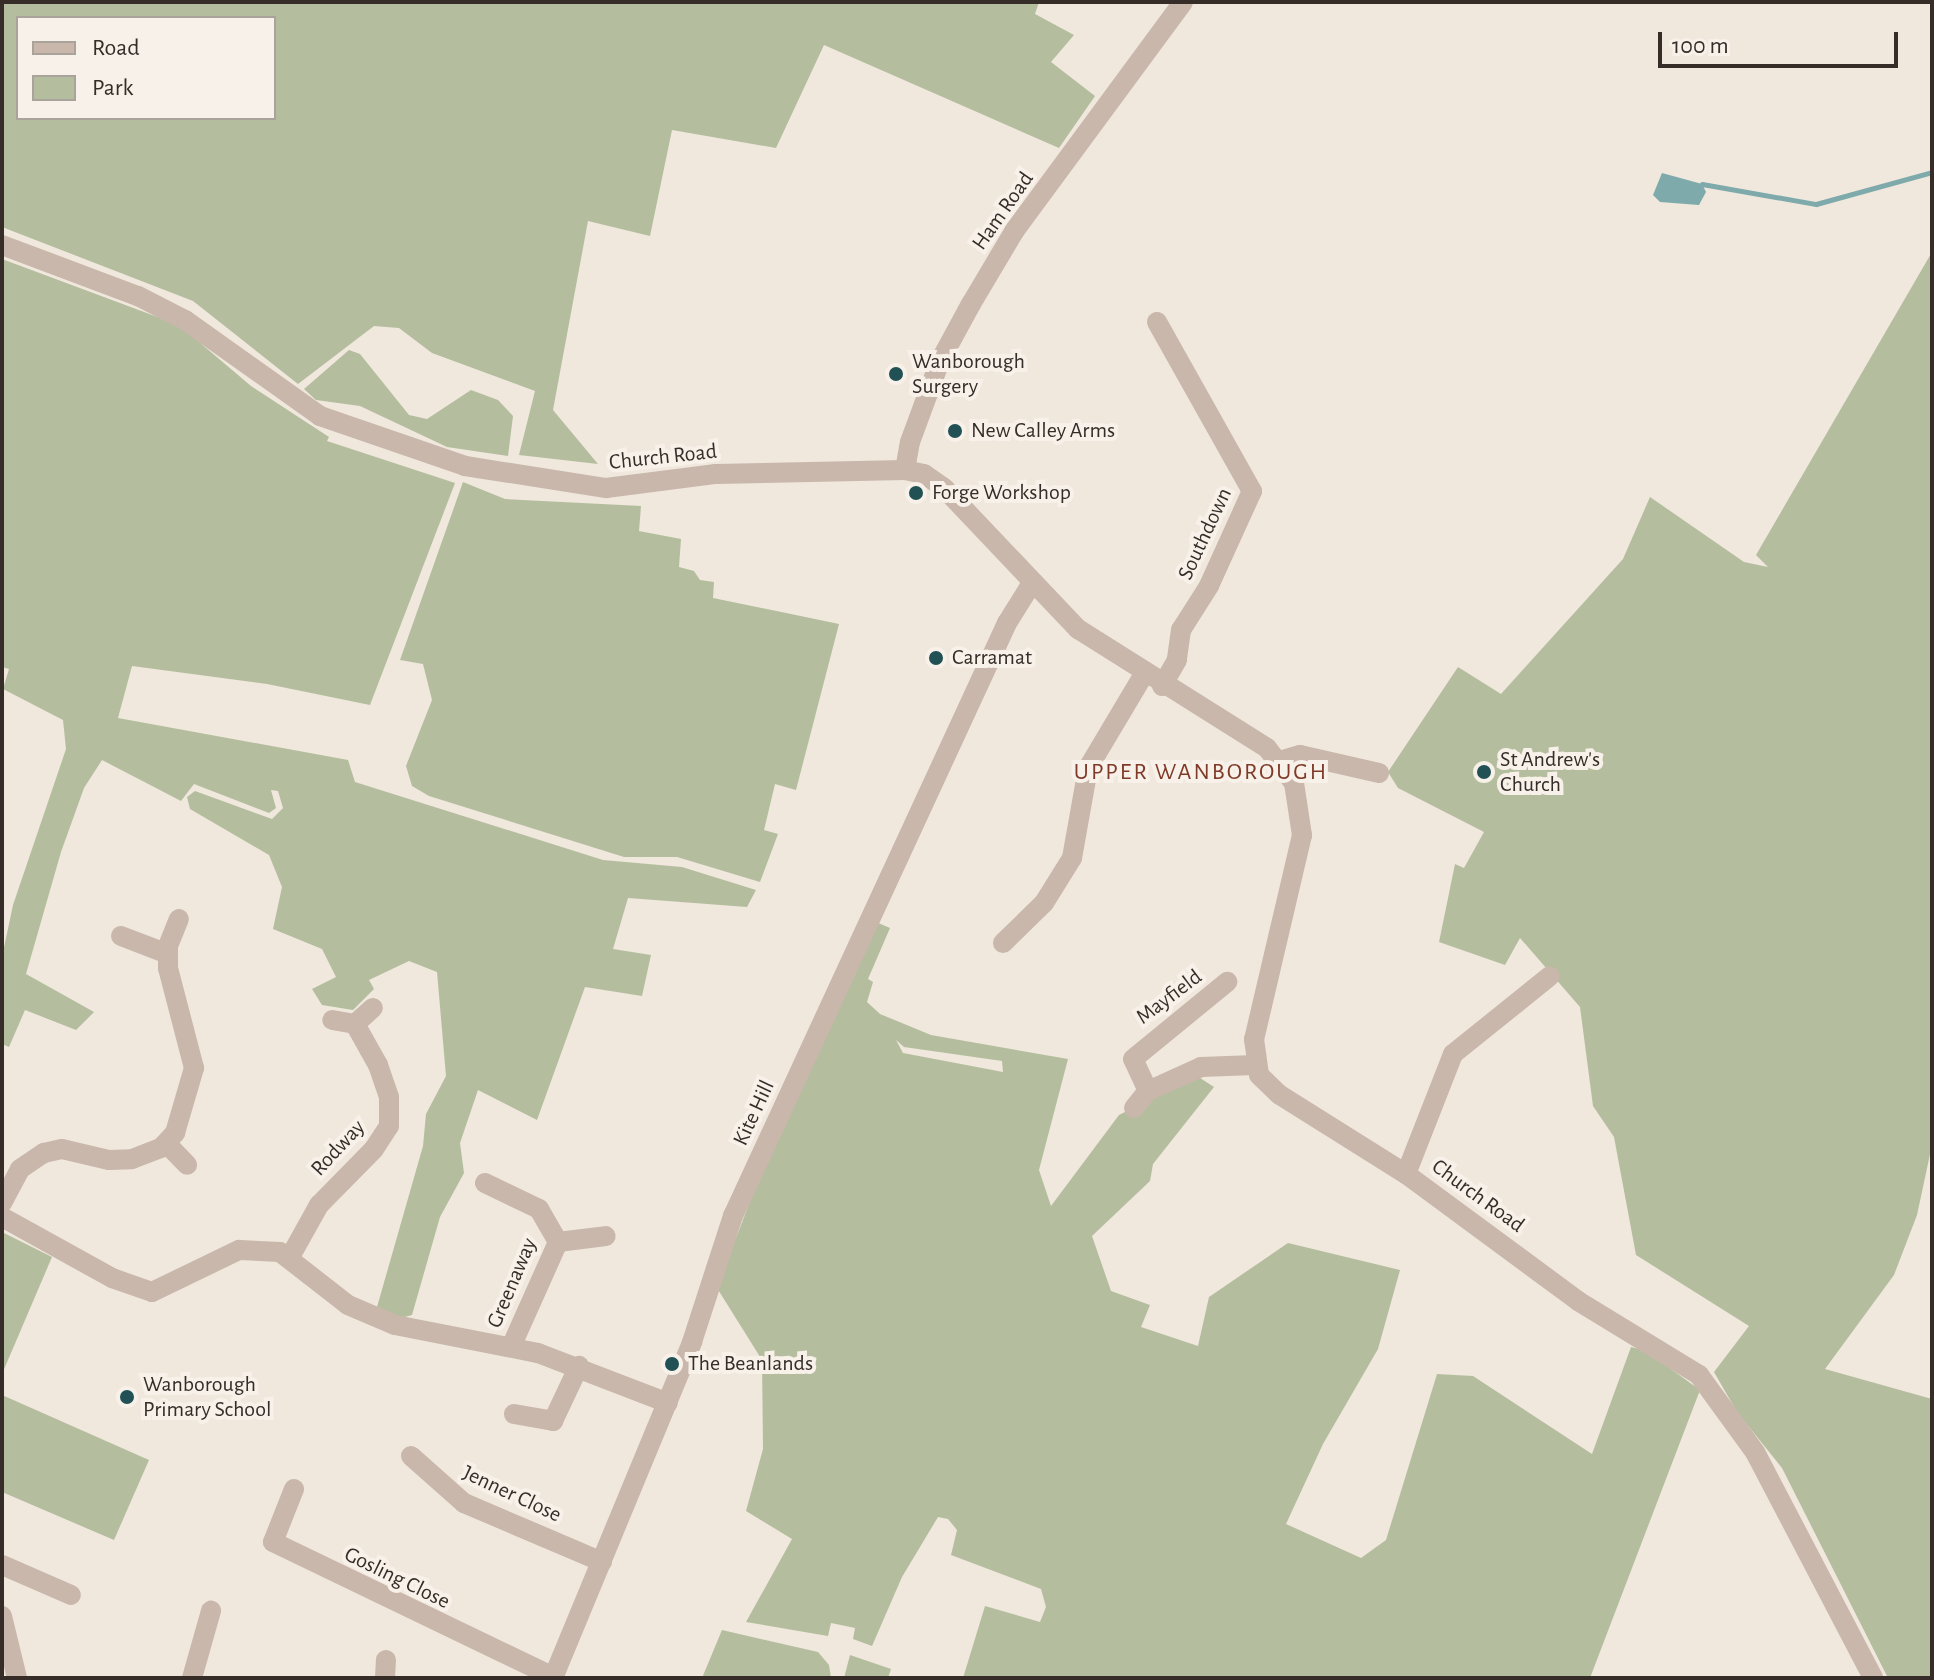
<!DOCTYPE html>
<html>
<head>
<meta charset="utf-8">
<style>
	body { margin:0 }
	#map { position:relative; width:1934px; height:1680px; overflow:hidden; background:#f0e7dd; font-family:"Alegreya Sans",sans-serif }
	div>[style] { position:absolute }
	.green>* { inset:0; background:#b4be9e }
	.water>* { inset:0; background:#7eaaab }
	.stream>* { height:5px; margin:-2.5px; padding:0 2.5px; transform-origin:2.5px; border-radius:2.5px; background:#7eaaab }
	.minor>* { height:20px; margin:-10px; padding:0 10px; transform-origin:10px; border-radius:10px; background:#c8b7aa }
	.dots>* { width:22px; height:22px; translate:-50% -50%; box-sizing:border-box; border:4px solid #f8f1e9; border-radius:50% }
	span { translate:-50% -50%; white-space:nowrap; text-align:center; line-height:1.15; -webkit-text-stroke:8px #f8f1e9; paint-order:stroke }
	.street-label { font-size:22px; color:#362d29 }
	.poi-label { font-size:22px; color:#362d29 }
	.left { translate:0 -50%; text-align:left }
	.neighbourhood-label { font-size:24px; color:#7f3b28; letter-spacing:2px }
	.frame { position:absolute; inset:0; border:4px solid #362d29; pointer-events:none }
	.legend { position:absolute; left:16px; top:16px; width:260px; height:104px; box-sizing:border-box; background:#f8f1e9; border:2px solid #aaa39c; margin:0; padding:10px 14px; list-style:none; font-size:24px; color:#362d29 }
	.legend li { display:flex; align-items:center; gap:16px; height:40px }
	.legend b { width:40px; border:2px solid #aaa39c }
	.scale { position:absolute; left:1658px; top:32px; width:240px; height:36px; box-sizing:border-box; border:4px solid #362d29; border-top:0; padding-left:10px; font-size:24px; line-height:28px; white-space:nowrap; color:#362d29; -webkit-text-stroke:6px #f8f1e9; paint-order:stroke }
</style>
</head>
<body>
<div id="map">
	<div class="green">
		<div style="clip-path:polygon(evenodd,2px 2px,1039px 2px,1035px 14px,1074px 35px,1051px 62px,1095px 96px,1059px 148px,824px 45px,776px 148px,672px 130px,650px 236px,588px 221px,553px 410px,598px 464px,519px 455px,535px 391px,432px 353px,399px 328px,374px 326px,298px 384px,193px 301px,2px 227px,2px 2px,18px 18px,274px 18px,274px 118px,18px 118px,18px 18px)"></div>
		<div style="clip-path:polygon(1932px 252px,1932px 1145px,1917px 1215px,1894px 1275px,1825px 1369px,1932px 1399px,1932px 1678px,1888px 1678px,1782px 1468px,1737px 1412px,1714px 1372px,1749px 1326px,1636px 1255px,1614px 1137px,1593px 1106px,1580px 1007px,1520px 938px,1505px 965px,1439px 942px,1455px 864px,1464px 868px,1484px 832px,1398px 788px,1388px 772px,1458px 667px,1501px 694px,1623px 559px,1650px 497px,1744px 562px,1768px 567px,1756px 555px)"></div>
		<div style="clip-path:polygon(2px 259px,179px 325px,251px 386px,329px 437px,327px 441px,455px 483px,370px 705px,267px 684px,132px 666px,118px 718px,348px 760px,355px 782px,603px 860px,682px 867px,756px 890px,747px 907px,628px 898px,613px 949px,651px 955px,642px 996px,585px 987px,537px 1120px,478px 1090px,460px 1143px,464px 1173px,440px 1217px,412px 1315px,401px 1318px,377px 1307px,423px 1146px,426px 1114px,446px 1076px,437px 972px,409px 961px,369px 980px,374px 989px,353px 1010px,322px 1005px,312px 989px,336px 977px,322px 949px,273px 929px,282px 887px,269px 855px,190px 809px,187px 797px,195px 791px,272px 819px,283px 808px,278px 791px,271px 790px,276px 808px,269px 813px,194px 784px,181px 801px,102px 760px,84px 788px,61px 852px,26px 974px,94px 1012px,76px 1030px,25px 1010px,9px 1047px,2px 1044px,2px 957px,13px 905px,66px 749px,63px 720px,3px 689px,9px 669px,2px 667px)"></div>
		<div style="clip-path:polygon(349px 350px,360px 354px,409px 415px,427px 419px,471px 390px,498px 400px,513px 416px,508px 456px,447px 447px,360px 406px,316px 400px,304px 389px)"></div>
		<div style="clip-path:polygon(463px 482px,505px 499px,641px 506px,639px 531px,681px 539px,679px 567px,694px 571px,700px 580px,714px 582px,713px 598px,839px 624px,796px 790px,775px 784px,764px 830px,778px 834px,760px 882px,677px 857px,624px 857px,429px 796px,412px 786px,406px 766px,432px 700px,423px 664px,400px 660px)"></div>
		<div style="clip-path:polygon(evenodd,876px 922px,890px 928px,868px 979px,873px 982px,867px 1002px,880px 1014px,931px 1035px,1068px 1059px,1039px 1170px,1051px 1206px,1119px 1115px,1197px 1076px,1214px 1087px,1153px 1164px,1150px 1181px,1092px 1236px,1111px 1291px,1150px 1305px,1141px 1327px,1198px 1346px,1209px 1297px,1288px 1243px,1400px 1270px,1378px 1349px,1323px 1444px,1286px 1524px,1361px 1558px,1386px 1540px,1437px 1374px,1473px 1376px,1592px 1454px,1631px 1347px,1646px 1351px,1700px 1390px,1590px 1678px,963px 1678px,985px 1606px,1040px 1622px,1046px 1607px,1041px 1589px,951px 1555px,957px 1530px,948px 1519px,938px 1517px,902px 1577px,872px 1646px,853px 1639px,855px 1628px,831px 1623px,828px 1636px,746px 1622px,792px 1539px,746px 1511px,763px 1449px,762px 1360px,717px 1288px,770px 1149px,876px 922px,896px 1040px,904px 1047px,1002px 1061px,1003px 1072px,903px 1053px,896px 1040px)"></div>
		<div style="clip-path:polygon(2px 1232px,52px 1257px,2px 1374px)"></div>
		<div style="clip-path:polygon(2px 1395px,149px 1460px,114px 1540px,2px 1492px)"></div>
		<div style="clip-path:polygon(722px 1630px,818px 1652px,829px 1665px,831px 1678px,702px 1678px)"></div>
		<div style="clip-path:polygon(850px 1655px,891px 1669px,888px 1678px,844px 1678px)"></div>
	</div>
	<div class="water">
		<div style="clip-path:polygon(1662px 173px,1702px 184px,1706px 192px,1699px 205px,1660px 202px,1653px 195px)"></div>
	</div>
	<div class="stream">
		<div style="left:1702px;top:184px;width:116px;rotate:10deg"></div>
		<div style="left:1816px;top:204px;width:120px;rotate:-15.4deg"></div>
	</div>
	<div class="minor">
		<div style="left:2px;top:245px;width:145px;rotate:20.6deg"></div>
		<div style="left:138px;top:296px;width:53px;rotate:27.1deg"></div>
		<div style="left:185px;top:320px;width:166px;rotate:35.4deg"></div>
		<div style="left:320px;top:416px;width:153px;rotate:19deg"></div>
		<div style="left:465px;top:466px;width:143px;rotate:8.9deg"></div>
		<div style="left:606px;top:488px;width:111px;rotate:-7.3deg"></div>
		<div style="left:716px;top:474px;width:189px;rotate:-1.2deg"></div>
		<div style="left:905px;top:470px;width:19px;rotate:12deg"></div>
		<div style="left:924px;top:474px;width:24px;rotate:35deg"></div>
		<div style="left:944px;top:488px;width:195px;rotate:46.5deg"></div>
		<div style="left:1078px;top:629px;width:223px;rotate:32.2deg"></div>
		<div style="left:1267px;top:748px;width:44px;rotate:52.4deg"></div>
		<div style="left:1294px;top:783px;width:53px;rotate:81.3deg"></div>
		<div style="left:1302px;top:835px;width:210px;rotate:103.2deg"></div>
		<div style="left:1254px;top:1039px;width:36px;rotate:82deg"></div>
		<div style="left:1259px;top:1075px;width:29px;rotate:44deg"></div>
		<div style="left:1280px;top:1095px;width:149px;rotate:32.1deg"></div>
		<div style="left:1406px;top:1174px;width:214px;rotate:36.4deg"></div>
		<div style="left:1578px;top:1301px;width:142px;rotate:31.4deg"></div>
		<div style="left:1699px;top:1375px;width:95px;rotate:54deg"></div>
		<div style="left:1755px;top:1452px;width:255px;rotate:62.4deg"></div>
		<div style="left:1157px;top:322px;width:194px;rotate:60.7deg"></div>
		<div style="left:1252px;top:491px;width:104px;rotate:114.4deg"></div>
		<div style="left:1209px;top:586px;width:52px;rotate:122.5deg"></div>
		<div style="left:1181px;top:630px;width:30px;rotate:98deg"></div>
		<div style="left:1177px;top:660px;width:30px;rotate:120deg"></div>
		<div style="left:905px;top:470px;width:28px;rotate:-80deg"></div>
		<div style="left:910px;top:442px;width:86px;rotate:-69.7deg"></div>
		<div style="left:940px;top:361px;width:65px;rotate:-61.5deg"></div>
		<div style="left:971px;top:304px;width:86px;rotate:-59.3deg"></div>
		<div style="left:1015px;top:230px;width:283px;rotate:-53.6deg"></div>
		<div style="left:1279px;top:761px;width:22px;rotate:-16deg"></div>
		<div style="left:1300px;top:755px;width:81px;rotate:12.8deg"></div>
		<div style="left:121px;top:936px;width:50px;rotate:21deg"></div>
		<div style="left:1003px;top:943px;width:57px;rotate:-44.3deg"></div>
		<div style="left:1044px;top:903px;width:53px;rotate:-58.1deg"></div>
		<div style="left:1072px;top:858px;width:91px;rotate:-79.9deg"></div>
		<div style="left:1088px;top:768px;width:109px;rotate:-59.2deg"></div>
		<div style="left:355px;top:1024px;width:24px;rotate:-42deg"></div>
		<div style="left:1148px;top:1091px;width:35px;rotate:-115deg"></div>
		<div style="left:1133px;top:1059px;width:122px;rotate:-39.3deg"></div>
		<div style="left:1134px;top:1108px;width:22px;rotate:-51deg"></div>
		<div style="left:1148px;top:1091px;width:58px;rotate:-24.4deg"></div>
		<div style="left:1201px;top:1067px;width:54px;rotate:-2.1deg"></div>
		<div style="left:167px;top:1144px;width:29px;rotate:46deg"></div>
		<div style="left:1406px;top:1174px;width:129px;rotate:-68.6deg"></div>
		<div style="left:1453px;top:1054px;width:124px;rotate:-38.8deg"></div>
		<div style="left:485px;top:1183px;width:60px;rotate:25.7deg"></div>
		<div style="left:539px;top:1209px;width:38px;rotate:60deg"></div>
		<div style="left:558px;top:1242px;width:115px;rotate:114.1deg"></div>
		<div style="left:2px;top:1203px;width:38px;rotate:-62deg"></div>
		<div style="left:20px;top:1169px;width:29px;rotate:-34deg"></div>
		<div style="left:44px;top:1153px;width:18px;rotate:-13deg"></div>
		<div style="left:62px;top:1149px;width:48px;rotate:13.2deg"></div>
		<div style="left:109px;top:1160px;width:23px;rotate:-2deg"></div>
		<div style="left:132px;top:1159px;width:31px;rotate:-21deg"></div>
		<div style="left:161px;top:1148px;width:21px;rotate:-47deg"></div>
		<div style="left:175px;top:1133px;width:68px;rotate:-73.7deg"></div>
		<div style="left:194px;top:1068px;width:103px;rotate:-104.6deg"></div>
		<div style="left:168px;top:968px;width:22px;rotate:-90deg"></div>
		<div style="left:168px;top:946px;width:29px;rotate:-68deg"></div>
		<div style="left:2px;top:1217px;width:126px;rotate:29deg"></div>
		<div style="left:112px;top:1278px;width:42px;rotate:19.3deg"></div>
		<div style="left:152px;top:1292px;width:97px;rotate:-25.8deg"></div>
		<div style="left:239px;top:1250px;width:41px;rotate:2.8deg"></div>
		<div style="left:280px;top:1252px;width:86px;rotate:37.9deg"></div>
		<div style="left:348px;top:1305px;width:51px;rotate:23.1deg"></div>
		<div style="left:395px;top:1325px;width:146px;rotate:11.1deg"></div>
		<div style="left:538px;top:1353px;width:139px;rotate:21deg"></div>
		<div style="left:558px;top:1242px;width:48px;rotate:-7.1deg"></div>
		<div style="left:290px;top:1257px;width:60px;rotate:-60.9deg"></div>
		<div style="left:319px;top:1205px;width:78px;rotate:-45.5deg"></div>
		<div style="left:374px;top:1149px;width:27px;rotate:-57deg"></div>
		<div style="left:389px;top:1126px;width:29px;rotate:-90deg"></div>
		<div style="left:389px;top:1097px;width:34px;rotate:-109deg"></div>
		<div style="left:378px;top:1065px;width:47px;rotate:-119.3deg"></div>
		<div style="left:355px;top:1024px;width:23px;rotate:-170deg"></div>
		<div style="left:514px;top:1414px;width:40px;rotate:10deg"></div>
		<div style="left:553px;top:1421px;width:61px;rotate:-64.7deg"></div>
		<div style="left:411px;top:1456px;width:71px;rotate:41.6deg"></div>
		<div style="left:464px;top:1503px;width:150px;rotate:23.1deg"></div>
		<div style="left:294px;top:1489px;width:57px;rotate:111.6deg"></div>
		<div style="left:273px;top:1542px;width:311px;rotate:25.7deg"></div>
		<div style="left:2px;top:1565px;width:75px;rotate:23.5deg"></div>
		<div style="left:2px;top:1616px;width:64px;rotate:76.4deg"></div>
		<div style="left:192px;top:1678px;width:70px;rotate:-74.2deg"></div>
		<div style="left:385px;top:1678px;width:18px;rotate:-87deg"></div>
		<div style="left:553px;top:1678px;width:364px;rotate:-67.5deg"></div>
		<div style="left:692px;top:1342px;width:133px;rotate:-72deg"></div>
		<div style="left:733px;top:1216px;width:653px;rotate:-65.2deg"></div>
		<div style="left:1007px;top:623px;width:47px;rotate:-58deg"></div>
	</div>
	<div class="dots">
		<div style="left:896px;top:374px;background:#215154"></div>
		<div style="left:955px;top:431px;background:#215154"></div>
		<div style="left:916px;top:493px;background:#215154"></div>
		<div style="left:936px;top:658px;background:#215154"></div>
		<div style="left:1484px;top:772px;background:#215154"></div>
		<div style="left:672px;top:1364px;background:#215154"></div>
		<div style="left:127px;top:1397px;background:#215154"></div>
	</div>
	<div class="street-label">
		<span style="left:1003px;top:211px;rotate:-55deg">Ham Road</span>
		<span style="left:663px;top:457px;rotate:-6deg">Church Road</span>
		<span style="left:1205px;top:534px;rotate:-65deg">Southdown</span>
		<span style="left:1169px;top:997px;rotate:-37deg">Mayfield</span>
		<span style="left:754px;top:1113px;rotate:-65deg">Kite Hill</span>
		<span style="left:338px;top:1148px;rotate:-47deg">Rodway</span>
		<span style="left:1478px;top:1196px;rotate:36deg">Church Road</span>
		<span style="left:512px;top:1283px;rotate:-67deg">Greenaway</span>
		<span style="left:512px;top:1494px;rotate:25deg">Jenner Close</span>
		<span style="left:397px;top:1578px;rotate:26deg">Gosling Close</span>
	</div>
	<div class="poi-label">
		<span class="left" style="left:912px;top:374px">Wanborough<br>Surgery</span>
		<span class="left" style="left:971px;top:431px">New Calley Arms</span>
		<span class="left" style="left:932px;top:493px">Forge Workshop</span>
		<span class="left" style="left:952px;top:658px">Carramat</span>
		<span class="left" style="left:1500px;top:772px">St Andrew's<br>Church</span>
		<span class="left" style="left:688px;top:1364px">The Beanlands</span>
		<span class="left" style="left:143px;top:1397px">Wanborough<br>Primary School</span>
	</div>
	<div class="neighbourhood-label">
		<span style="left:1201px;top:773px">UPPER WANBOROUGH</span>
	</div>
	<div class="frame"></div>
	<ul class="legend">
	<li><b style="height:10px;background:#c8b7aa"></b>Road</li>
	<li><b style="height:22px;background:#b4be9e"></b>Park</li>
	</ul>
	<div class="scale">100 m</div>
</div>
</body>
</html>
